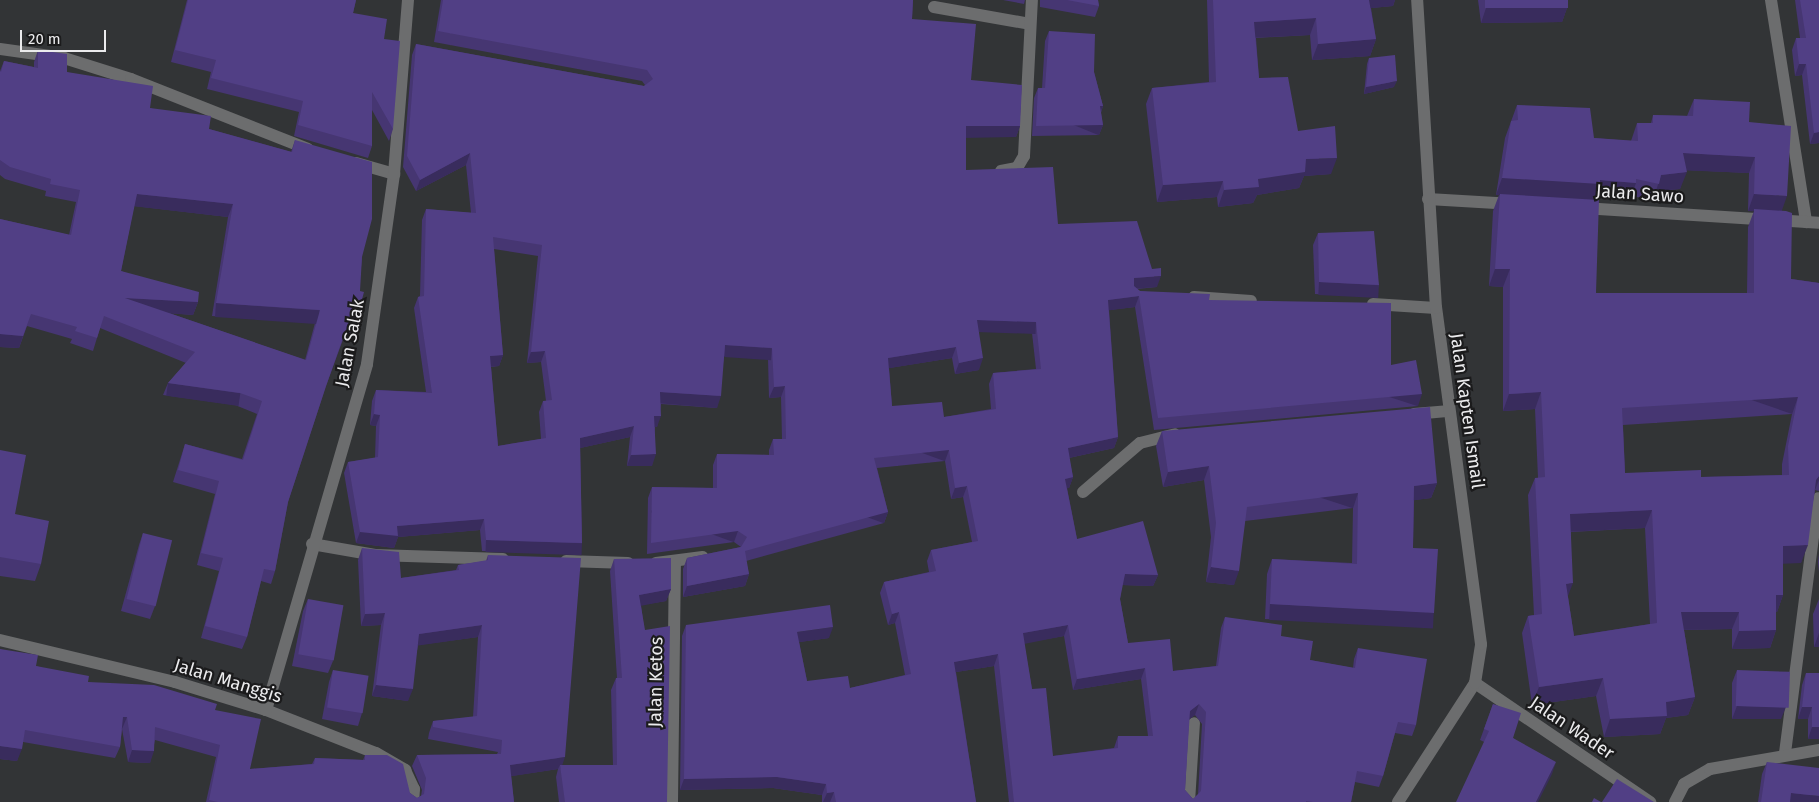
<!DOCTYPE html>
<html>
<head>
<meta charset="utf-8">
<style>
	body { margin:0 }
	#map { position:relative; width:1819px; height:802px; overflow:hidden; background:#323436; font-family:"Fira Sans",sans-serif }
	div>[style] { position:absolute }
	.minor>* { height:12px; margin:-6px; padding:0 6px; transform-origin:6px; border-radius:6px; background:#6c6d6e }
	.tertiary>* { height:12px; margin:-6px; padding:0 6px; transform-origin:6px; border-radius:6px; background:#6c6d6e }
	.wall>* { inset:0; background:#463672 }
	.shaded-wall>* { inset:0; background:#392c5d; transform-origin:0 0 }
	.building>* { inset:0; background:#513f85; transform-origin:0 0 }
	span { translate:-50% -50%; white-space:nowrap; text-align:center; line-height:1.15; -webkit-text-stroke:4.5px #1b1b1c; paint-order:stroke }
	.street-label { font-size:18px; color:#ebebed }
	.scale { position:absolute; left:20px; top:30px; width:86px; height:22px; box-sizing:border-box; border:2px solid #ebebed; border-top:0; padding-left:6px; font-size:15px; line-height:18px; white-space:nowrap; color:#ebebed; -webkit-text-stroke:4px #1b1b1c; paint-order:stroke }
</style>
</head>
<body>
<div id="map">
	<div class="minor">
		<div style="left:1771px;top:0;width:225px;rotate:81deg"></div>
		<div style="left:934px;top:7px;width:97px;rotate:10deg"></div>
		<div style="left:0;top:49px;width:65px;rotate:8deg"></div>
		<div style="left:64px;top:58px;width:70px;rotate:17.4deg"></div>
		<div style="left:131px;top:79px;width:190px;rotate:21.6deg"></div>
		<div style="left:356px;top:163px;width:40px;rotate:16deg"></div>
		<div style="left:1001px;top:171px;width:16px;rotate:-11deg"></div>
		<div style="left:1017px;top:168px;width:14px;rotate:-60deg"></div>
		<div style="left:1024px;top:156px;width:156px;rotate:-87.1deg"></div>
		<div style="left:1428px;top:199px;width:85px;rotate:3.4deg"></div>
		<div style="left:1583px;top:208px;width:236px;rotate:3.6deg"></div>
		<div style="left:1194px;top:297px;width:57px;rotate:4deg"></div>
		<div style="left:1373px;top:304px;width:63px;rotate:3.6deg"></div>
		<div style="left:1414px;top:414px;width:33px;rotate:-5deg"></div>
		<div style="left:1083px;top:492px;width:75px;rotate:-40.7deg"></div>
		<div style="left:1140px;top:443px;width:36px;rotate:-14deg"></div>
		<div style="left:312px;top:544px;width:64px;rotate:9.9deg"></div>
		<div style="left:375px;top:555px;width:128px;rotate:1.8deg"></div>
		<div style="left:566px;top:561px;width:62px;rotate:1.8deg"></div>
		<div style="left:656px;top:563px;width:47px;rotate:-7.3deg"></div>
		<div style="left:0;top:640px;width:180px;rotate:13.5deg"></div>
		<div style="left:175px;top:682px;width:95px;rotate:17.1deg"></div>
		<div style="left:266px;top:710px;width:118px;rotate:21.4deg"></div>
		<div style="left:376px;top:753px;width:34px;rotate:30deg"></div>
		<div style="left:405px;top:770px;width:21px;rotate:65deg"></div>
		<div style="left:414px;top:789px;width:13px;rotate:94deg"></div>
		<div style="left:1475px;top:683px;width:212px;rotate:34.2deg"></div>
		<div style="left:266px;top:710px;width:360px;rotate:-73.7deg"></div>
		<div style="left:367px;top:364px;width:192px;rotate:-81.9deg"></div>
		<div style="left:394px;top:174px;width:175px;rotate:-85.4deg"></div>
		<div style="left:1785px;top:753px;width:257px;rotate:-82.6deg"></div>
		<div style="left:672px;top:802px;width:240px;rotate:-89.3deg"></div>
		<div style="left:1189px;top:802px;width:79px;rotate:-86.4deg"></div>
		<div style="left:1675px;top:802px;width:20px;rotate:-63deg"></div>
		<div style="left:1684px;top:784px;width:30px;rotate:-30deg"></div>
		<div style="left:1710px;top:769px;width:111px;rotate:-9.9deg"></div>
	</div>
	<div class="tertiary">
		<div style="left:1398px;top:802px;width:142px;rotate:-57.1deg"></div>
		<div style="left:1475px;top:683px;width:39px;rotate:-81deg"></div>
		<div style="left:1481px;top:644px;width:339px;rotate:-97.6deg"></div>
		<div style="left:1436px;top:308px;width:309px;rotate:-93.5deg"></div>
	</div>
	<div class="wall">
		<div style="clip-path:polygon(187px 0,356px 0,353px 13px,384px 39px,393px 129px,389px 141px,372px 110px,372px 146px,368px 158px,294px 136px,299px 112px,207px 89px,211px 72px,171px 62px)"></div>
		<div style="clip-path:polygon(evenodd,441px 0,913px 0,912px 19px,971px 80px,1020px 126px,1016px 137px,966px 137px,966px 170px,1058px 224px,1152px 269px,1157px 287px,1137px 289px,1140px 291px,1209px 300px,1391px 365px,1418px 406px,1154px 430px,1135px 307px,1109px 310px,1118px 437px,1114px 448px,1069px 458px,1073px 477px,1069px 488px,1067px 488px,1077px 539px,1158px 575px,1153px 586px,1122px 585px,1120px 599px,1128px 643px,1173px 671px,1216px 666px,1221px 628px,1225px 617px,1281px 636px,1310px 660px,1353px 668px,1354px 659px,1358px 648px,1416px 725px,1412px 736px,1395px 733px,1383px 776px,1379px 787px,1355px 782px,1351px 802px,1009px 802px,994px 666px,956px 672px,976px 802px,822px 802px,822px 795px,773px 788px,680px 790px,682px 636px,686px 625px,829px 638px,799px 642px,807px 681px,850px 688px,905px 675px,895px 623px,888px 625px,880px 593px,884px 582px,929px 572px,927px 561px,931px 550px,972px 542px,963px 497px,951px 499px,945px 461px,877px 468px,888px 512px,884px 523px,746px 561px,749px 574px,745px 586px,683px 597px,683px 569px,687px 558px,741px 547px,734px 542px,647px 554px,648px 498px,652px 487px,713px 488px,713px 465px,717px 454px,769px 455px,769px 450px,773px 439px,782px 439px,781px 397px,769px 398px,768px 359px,724px 356px,717px 408px,661px 404px,657px 427px,655px 427px,652px 466px,627px 466px,630px 437px,580px 448px,582px 543px,578px 554px,482px 551px,480px 530px,398px 537px,394px 548px,356px 543px,344px 473px,348px 462px,375px 458px,376px 426px,370px 425px,372px 401px,376px 390px,426px 392px,414px 308px,418px 297px,420px 296px,422px 220px,426px 209px,471px 213px,466px 165px,416px 191px,403px 167px,412px 55px,416px 44px,644px 86px,645px 85px,642px 81px,434px 42px,441px 0,494px 249px,538px 256px,527px 363px,541px 362px,546px 401px,543px 401px,539px 412px,541px 439px,498px 446px,491px 367px,499px 366px,503px 355px,494px 249px,441px 0,979px 331px,1032px 333px,1036px 369px,993px 373px,989px 384px,991px 409px,944px 417px,892px 406px,889px 368px,952px 358px,955px 374px,979px 370px,979px 331px,441px 0,1064px 636px,1073px 690px,1141px 679px,1148px 736px,1118px 736px,1114px 748px,1053px 756px,1032px 689px,1024px 643px,1064px 636px,441px 0,1195px 715px,1202px 724px,1198px 795px,1193px 799px,1185px 790px,1189px 719px,1195px 715px)"></div>
		<div style="clip-path:polygon(1003px 0,1025px 0,1024px 4px)"></div>
		<div style="clip-path:polygon(1040px 0,1098px 0,1099px 6px,1095px 17px,1040px 7px)"></div>
		<div style="clip-path:polygon(1207px 0,1395px 0,1393px 6px,1371px 8px,1376px 39px,1370px 56px,1312px 60px,1310px 35px,1256px 38px,1259px 78px,1298px 131px,1331px 174px,1304px 176px,1299px 188px,1257px 195px,1253px 203px,1218px 207px,1217px 197px,1157px 202px,1146px 104px,1152px 88px,1209px 82px)"></div>
		<div style="clip-path:polygon(1478px 0,1568px 0,1567px 8px,1562px 22px,1481px 23px)"></div>
		<div style="clip-path:polygon(1795px 0,1819px 0,1819px 143px,1810px 144px,1802px 75px,1795px 76px,1792px 50px,1796px 38px,1800px 38px)"></div>
		<div style="clip-path:polygon(1049px 31px,1094px 72px,1103px 106px,1101px 113px,1103px 125px,1099px 135px,1032px 136px,1034px 98px,1038px 88px,1042px 88px,1045px 41px)"></div>
		<div style="clip-path:polygon(evenodd,38px 50px,67px 72px,150px 108px,209px 129px,291px 152px,295px 140px,362px 257px,356px 322px,352px 335px,345px 334px,326px 386px,288px 502px,275px 571px,271px 584px,261px 581px,247px 637px,242px 649px,201px 638px,219px 571px,197px 565px,215px 494px,173px 482px,185px 444px,242px 459px,257px 414px,235px 405px,163px 395px,168px 383px,186px 363px,100px 328px,93px 351px,70px 343px,72px 339px,27px 326px,19px 348px,0 347px,0 219px,69px 235px,76px 202px,45px 196px,46px 191px,5px 179px,0 175px,0 71px,4px 61px,34px 67px,34px 62px,38px 50px,134px 206px,228px 217px,212px 316px,315px 323px,305px 360px,169px 313px,193px 315px,198px 302px,121px 271px,134px 206px)"></div>
		<div style="clip-path:polygon(1369px 58px,1394px 87px,1364px 94px,1367px 64px)"></div>
		<div style="clip-path:polygon(evenodd,1694px 99px,1749px 122px,1782px 211px,1791px 279px,1819px 283px,1819px 491px,1815px 490px,1815px 491px,1801px 563px,1783px 563px,1783px 595px,1777px 612px,1776px 612px,1776px 630px,1770px 648px,1732px 649px,1732px 629px,1684px 630px,1695px 697px,1688px 715px,1666px 718px,1660px 734px,1604px 737px,1596px 696px,1532px 705px,1522px 633px,1528px 616px,1534px 615px,1528px 495px,1535px 478px,1538px 478px,1535px 409px,1503px 411px,1503px 287px,1489px 286px,1493px 211px,1499px 195px,1496px 195px,1505px 138px,1517px 105px,1594px 138px,1631px 141px,1637px 123px,1651px 123px,1653px 115px,1687px 116px,1694px 99px,1686px 170px,1749px 173px,1748px 211px,1754px 211px,1748px 227px,1747px 293px,1596px 293px,1594px 200px,1595px 197px,1630px 200px,1632px 196px,1652px 200px,1656px 191px,1680px 189px,1686px 170px,1694px 99px,1792px 414px,1782px 464px,1782px 475px,1701px 477px,1625px 473px,1623px 425px,1792px 414px,1694px 99px,1645px 528px,1650px 624px,1574px 636px,1568px 597px,1571px 532px,1645px 528px)"></div>
		<div style="clip-path:polygon(1318px 233px,1379px 285px,1375px 297px,1315px 294px,1313px 245px)"></div>
		<div style="clip-path:polygon(1162px 431px,1437px 483px,1431px 498px,1414px 500px,1413px 548px,1429px 627px,1265px 619px,1267px 574px,1272px 559px,1352px 563px,1353px 508px,1245px 521px,1234px 585px,1206px 582px,1211px 537px,1204px 480px,1163px 487px,1156px 446px)"></div>
		<div style="clip-path:polygon(0 450px,15px 514px,41px 564px,35px 581px,0 576px)"></div>
		<div style="clip-path:polygon(143px 533px,155px 606px,150px 619px,121px 611px,139px 545px)"></div>
		<div style="clip-path:polygon(362px 548px,401px 578px,456px 570px,458px 565px,486px 561px,488px 555px,562px 765px,613px 765px,611px 690px,616px 678px,617px 678px,610px 571px,614px 559px,671px 589px,666px 601px,641px 605px,667px 802px,559px 802px,556px 777px,558px 769px,511px 776px,514px 802px,206px 802px,216px 757px,155px 740px,150px 763px,128px 762px,122px 729px,120px 747px,115px 758px,23px 742px,17px 761px,0 759px,0 649px,36px 666px,88px 682px,215px 710px,250px 769px,312px 764px,315px 758px,363px 760px,365px 755px,410px 793px,417px 798px,421px 796px,422px 790px,412px 766px,417px 755px,497px 754px,498px 752px,428px 739px,429px 733px,433px 721px,473px 717px,478px 637px,418px 645px,408px 701px,372px 696px,381px 625px,361px 626px,358px 560px)"></div>
		<div style="clip-path:polygon(1819px 554px,1819px 572px,1818px 562px)"></div>
		<div style="clip-path:polygon(308px 599px,333px 661px,328px 673px,292px 666px,303px 611px)"></div>
		<div style="clip-path:polygon(1819px 599px,1819px 647px,1814px 647px,1813px 614px)"></div>
		<div style="clip-path:polygon(333px 670px,362px 713px,358px 726px,322px 719px,329px 682px)"></div>
		<div style="clip-path:polygon(1737px 670px,1781px 719px,1732px 719px,1732px 683px)"></div>
		<div style="clip-path:polygon(1806px 673px,1819px 673px,1819px 739px,1808px 739px,1808px 719px,1798px 719px,1802px 685px)"></div>
		<div style="clip-path:polygon(1493px 704px,1513px 738px,1552px 774px,1480px 740px)"></div>
		<div style="clip-path:polygon(1767px 762px,1819px 802px,1758px 802px,1762px 774px)"></div>
	</div>
	<div class="shaded-wall">
		<div style="clip-path:polygon(1365px 0,1395px 0,1393px 6px,1362px 9px)"></div>
		<div style="clip-path:polygon(1486px 8px,1567px 8px,1562px 22px,1481px 23px)"></div>
		<div style="clip-path:polygon(1316px 18px,1310px 35px,1248px 38px,1254px 22px)"></div>
		<div style="clip-path:polygon(1376px 39px,1370px 56px,1312px 60px,1318px 44px)"></div>
		<div style="clip-path:polygon(1799px 64px,1806px 64px,1802px 75px,1795px 76px)"></div>
		<div style="clip-path:polygon(1397px 81px,1394px 87px,1364px 94px,1366px 87px)"></div>
		<div style="clip-path:polygon(1100px 106px,1103px 106px,1099px 116px)"></div>
		<div style="left:1103px;top:125px;width:11px;height:67px;rotate:112deg"></div>
		<div style="clip-path:polygon(966px 126px,1020px 126px,1016px 137px,962px 138px)"></div>
		<div style="clip-path:polygon(1819px 132px,1819px 143px,1810px 144px,1814px 133px)"></div>
		<div style="clip-path:polygon(470px 153px,466px 165px,416px 191px,420px 180px)"></div>
		<div style="clip-path:polygon(1683px 153px,1755px 157px,1749px 173px,1677px 170px)"></div>
		<div style="clip-path:polygon(1337px 158px,1331px 174px,1304px 176px,1299px 188px,1257px 195px,1253px 203px,1218px 207px,1224px 190px,1258px 179px,1306px 159px)"></div>
		<div style="clip-path:polygon(1687px 172px,1680px 189px,1656px 191px,1661px 175px)"></div>
		<div style="clip-path:polygon(1502px 178px,1600px 180px,1636px 183px,1630px 200px,1595px 197px,1594px 201px,1496px 195px)"></div>
		<div style="clip-path:polygon(1223px 181px,1217px 197px,1157px 202px,1163px 185px)"></div>
		<div style="clip-path:polygon(137px 194px,233px 204px,228px 217px,132px 206px)"></div>
		<div style="clip-path:polygon(1754px 194px,1787px 196px,1781px 213px,1748px 211px)"></div>
		<div style="clip-path:polygon(1495px 269px,1510px 269px,1503px 287px,1489px 286px)"></div>
		<div style="clip-path:polygon(1161px 276px,1157px 287px,1130px 289px,1134px 278px)"></div>
		<div style="left:1319px;top:282px;width:60px;height:13px;rotate:3deg"></div>
		<div style="clip-path:polygon(1139px 296px,1135px 307px,1104px 311px,1108px 300px)"></div>
		<div style="clip-path:polygon(125px 298px,198px 302px,193px 315px,121px 310px)"></div>
		<div style="left:216px;top:303px;width:104px;height:14px;rotate:4deg"></div>
		<div style="left:977px;top:320px;width:59px;height:12px;rotate:2deg"></div>
		<div style="clip-path:polygon(0 334px,23px 336px,19px 348px,0 347px)"></div>
		<div style="left:725px;top:345px;width:47px;height:12px;rotate:4deg"></div>
		<div style="clip-path:polygon(956px 347px,952px 358px,884px 369px,888px 358px)"></div>
		<div style="clip-path:polygon(545px 351px,541px 362px,527px 363px,531px 352px)"></div>
		<div style="clip-path:polygon(503px 355px,499px 366px,486px 367px,490px 356px)"></div>
		<div style="clip-path:polygon(983px 358px,979px 370px,955px 374px,959px 363px)"></div>
		<div style="left:168px;top:383px;width:73px;height:13px;rotate:8deg"></div>
		<div style="clip-path:polygon(785px 386px,781px 397px,769px 398px,774px 387px)"></div>
		<div style="clip-path:polygon(660px 392px,721px 396px,717px 408px,656px 403px)"></div>
		<div style="clip-path:polygon(1541px 392px,1535px 409px,1503px 411px,1509px 394px)"></div>
		<div style="left:1422px;top:394px;width:13px;height:265px;rotate:108deg"></div>
		<div style="left:1798px;top:397px;width:18px;height:176px;rotate:109deg"></div>
		<div style="clip-path:polygon(374px 414px,380px 415px,376px 426px,370px 425px)"></div>
		<div style="clip-path:polygon(654px 416px,661px 416px,657px 427px,650px 427px)"></div>
		<div style="clip-path:polygon(634px 426px,630px 437px,576px 449px,580px 438px)"></div>
		<div style="clip-path:polygon(1118px 437px,1114px 448px,1064px 459px,1068px 448px)"></div>
		<div style="left:949px;top:450px;width:12px;height:75px;rotate:110deg"></div>
		<div style="clip-path:polygon(656px 454px,652px 466px,627px 466px,631px 455px)"></div>
		<div style="clip-path:polygon(1209px 466px,1204px 480px,1163px 487px,1168px 472px)"></div>
		<div style="clip-path:polygon(1819px 476px,1819px 480px,1815px 490px,1810px 497px,1816px 480px)"></div>
		<div style="clip-path:polygon(1073px 477px,1069px 488px,1061px 490px,1065px 479px)"></div>
		<div style="clip-path:polygon(1437px 483px,1431px 498px,1409px 501px,1414px 486px)"></div>
		<div style="clip-path:polygon(967px 486px,963px 497px,951px 499px,955px 488px)"></div>
		<div style="left:1358px;top:493px;width:16px;height:112px;rotate:108deg"></div>
		<div style="clip-path:polygon(1652px 510px,1645px 528px,1564px 532px,1570px 514px)"></div>
		<div style="left:888px;top:512px;width:12px;height:148px;rotate:110deg"></div>
		<div style="clip-path:polygon(484px 519px,480px 530px,398px 537px,394px 548px,356px 543px,360px 532px,397px 526px)"></div>
		<div style="left:738px;top:531px;width:12px;height:88px;rotate:110deg"></div>
		<div style="left:486px;top:540px;width:96px;height:12px;rotate:2deg"></div>
		<div style="clip-path:polygon(1808px 545px,1801px 563px,1777px 564px,1783px 546px)"></div>
		<div style="clip-path:polygon(1211px 567px,1239px 571px,1234px 585px,1206px 582px)"></div>
		<div style="clip-path:polygon(749px 574px,745px 586px,683px 597px,687px 586px)"></div>
		<div style="clip-path:polygon(1125px 574px,1158px 575px,1153px 586px,1121px 585px)"></div>
		<div style="clip-path:polygon(1573px 583px,1566px 601px,1566px 584px)"></div>
		<div style="clip-path:polygon(671px 589px,666px 601px,635px 607px,639px 595px)"></div>
		<div style="clip-path:polygon(1776px 595px,1783px 595px,1777px 612px,1770px 612px)"></div>
		<div style="left:1270px;top:604px;width:164px;height:16px;rotate:3deg"></div>
		<div style="clip-path:polygon(899px 612px,895px 623px,888px 625px,892px 614px)"></div>
		<div style="clip-path:polygon(1681px 612px,1739px 612px,1732px 629px,1674px 630px)"></div>
		<div style="clip-path:polygon(385px 613px,381px 625px,361px 626px,365px 614px)"></div>
		<div style="clip-path:polygon(482px 625px,478px 637px,415px 646px,419px 634px)"></div>
		<div style="clip-path:polygon(1068px 625px,1064px 636px,1019px 645px,1023px 633px)"></div>
		<div style="clip-path:polygon(833px 627px,829px 638px,793px 643px,797px 632px)"></div>
		<div style="clip-path:polygon(1776px 630px,1770px 648px,1732px 649px,1739px 631px)"></div>
		<div style="clip-path:polygon(1819px 633px,1819px 647px,1814px 647px)"></div>
		<div style="clip-path:polygon(998px 654px,994px 666px,950px 673px,954px 662px)"></div>
		<div style="clip-path:polygon(1145px 668px,1141px 679px,1073px 690px,1077px 679px)"></div>
		<div style="clip-path:polygon(1603px 678px,1596px 696px,1532px 705px,1539px 687px)"></div>
		<div style="clip-path:polygon(376px 685px,413px 689px,408px 701px,372px 696px)"></div>
		<div style="clip-path:polygon(1695px 697px,1688px 715px,1666px 718px,1660px 734px,1604px 737px,1610px 719px,1666px 702px)"></div>
		<div style="clip-path:polygon(1199px 704px,1195px 715px,1186px 722px,1190px 711px)"></div>
		<div style="clip-path:polygon(1737px 706px,1786px 707px,1781px 719px,1732px 719px)"></div>
		<div style="clip-path:polygon(1802px 707px,1812px 707px,1808px 719px,1798px 719px)"></div>
		<div style="clip-path:polygon(123px 717px,127px 717px,122px 729px,118px 729px)"></div>
		<div style="clip-path:polygon(1812px 727px,1819px 727px,1819px 739px,1808px 739px)"></div>
		<div style="clip-path:polygon(0 746px,22px 749px,17px 761px,0 759px)"></div>
		<div style="clip-path:polygon(132px 750px,154px 751px,150px 763px,128px 762px)"></div>
		<div style="clip-path:polygon(565px 757px,561px 769px,560px 765px,558px 769px,506px 777px,510px 765px)"></div>
		<div style="clip-path:polygon(1556px 762px,1552px 774px,1538px 802px,1536px 802px)"></div>
		<div style="clip-path:polygon(777px 777px,826px 784px,822px 795px,773px 788px,680px 790px,684px 779px)"></div>
		<div style="clip-path:polygon(834px 792px,830px 802px,823px 802px,827px 793px)"></div>
		<div style="clip-path:polygon(1791px 793px,1819px 796px,1819px 802px,1788px 802px)"></div>
	</div>
	<div class="building">
		<div style="clip-path:polygon(188px 0,356px 0,353px 13px,387px 19px,384px 39px,400px 41px,393px 129px,372px 92px,372px 146px,298px 125px,303px 101px,211px 78px,216px 60px,175px 50px)"></div>
		<div style="clip-path:polygon(evenodd,443px 0,913px 0,912px 19px,976px 24px,971px 80px,1022px 85px,1020px 126px,966px 126px,966px 170px,1053px 167px,1058px 224px,1137px 221px,1152px 269px,1161px 268px,1161px 276px,1134px 278px,1134px 286px,1140px 291px,1210px 294px,1209px 300px,1391px 303px,1391px 365px,1416px 360px,1422px 394px,1158px 418px,1139px 296px,1108px 300px,1118px 437px,1068px 448px,1073px 477px,1065px 479px,1077px 539px,1143px 521px,1158px 575px,1125px 574px,1120px 599px,1128px 643px,1170px 639px,1173px 671px,1218px 666px,1225px 617px,1282px 625px,1281px 636px,1313px 641px,1310px 660px,1355px 668px,1358px 648px,1427px 659px,1416px 725px,1398px 722px,1383px 776px,1357px 771px,1351px 802px,1313px 802px,1306px 801px,1306px 802px,1014px 802px,998px 654px,954px 662px,976px 802px,836px 802px,834px 792px,827px 793px,826px 784px,777px 777px,684px 779px,686px 625px,830px 605px,833px 627px,797px 632px,807px 681px,848px 676px,850px 688px,911px 674px,899px 612px,892px 614px,884px 582px,936px 571px,931px 550px,978px 541px,967px 486px,955px 488px,949px 450px,874px 458px,888px 512px,745px 551px,749px 574px,687px 586px,687px 558px,741px 547px,747px 537px,738px 531px,651px 543px,652px 487px,717px 488px,717px 454px,774px 455px,773px 439px,786px 439px,785px 386px,774px 387px,772px 348px,725px 345px,721px 396px,660px 392px,661px 416px,654px 416px,656px 454px,631px 455px,634px 426px,580px 438px,582px 543px,486px 540px,484px 519px,397px 526px,398px 536px,360px 532px,348px 462px,378px 457px,380px 415px,374px 414px,376px 390px,432px 393px,418px 297px,424px 296px,426px 209px,476px 213px,470px 153px,420px 180px,407px 156px,416px 44px,644px 86px,653px 79px,647px 70px,438px 31px,443px 0,493px 237px,542px 245px,531px 352px,545px 351px,552px 400px,543px 401px,546px 438px,498px 446px,490px 356px,503px 355px,493px 237px,443px 0,977px 320px,1036px 322px,1041px 369px,993px 373px,996px 409px,944px 417px,942px 402px,892px 406px,888px 358px,956px 347px,959px 363px,983px 358px,977px 320px,443px 0,1068px 625px,1077px 679px,1145px 668px,1153px 736px,1118px 736px,1118px 748px,1053px 756px,1046px 688px,1032px 689px,1023px 633px,1068px 625px,443px 0,1199px 704px,1206px 712px,1201px 791px,1193px 799px,1185px 790px,1190px 711px,1199px 704px)"></div>
		<div style="clip-path:polygon(1067px 0,1098px 0,1099px 6px)"></div>
		<div style="clip-path:polygon(1213px 0,1369px 0,1376px 39px,1318px 44px,1316px 18px,1254px 22px,1259px 78px,1288px 77px,1298px 131px,1335px 126px,1337px 158px,1306px 159px,1305px 172px,1258px 179px,1259px 187px,1224px 190px,1223px 181px,1163px 185px,1152px 88px,1216px 82px)"></div>
		<div style="left:1485px;top:0;width:83px;height:8px"></div>
		<div style="clip-path:polygon(1800px 0,1819px 0,1819px 132px,1814px 133px,1806px 64px,1799px 64px,1796px 38px,1806px 38px)"></div>
		<div style="clip-path:polygon(1049px 31px,1095px 34px,1094px 72px,1103px 106px,1100px 106px,1103px 125px,1036px 126px,1038px 88px,1045px 88px)"></div>
		<div style="clip-path:polygon(evenodd,38px 50px,67px 54px,67px 72px,153px 86px,150px 108px,211px 116px,209px 129px,292px 152px,295px 140px,372px 162px,372px 219px,362px 257px,360px 291px,364px 292px,356px 322px,349px 321px,326px 386px,288px 502px,275px 571px,264px 569px,247px 637px,205px 626px,223px 558px,201px 553px,219px 481px,178px 470px,185px 444px,243px 460px,262px 401px,240px 393px,168px 383px,195px 352px,104px 316px,97px 338px,75px 331px,77px 327px,31px 314px,23px 336px,0 334px,0 219px,71px 235px,80px 190px,50px 184px,51px 179px,10px 167px,0 160px,0 71px,1px 72px,4px 61px,38px 68px,38px 50px,137px 194px,233px 204px,216px 303px,320px 310px,306px 360px,125px 298px,198px 302px,199px 292px,121px 271px,137px 194px)"></div>
		<div style="clip-path:polygon(1395px 55px,1397px 81px,1366px 87px,1369px 58px)"></div>
		<div style="clip-path:polygon(1694px 99px,1750px 102px,1749px 122px,1791px 126px,1787px 196px,1754px 194px,1755px 157px,1683px 153px,1687px 172px,1661px 175px,1659px 184px,1636px 179px,1636px 183px,1600px 180px,1600px 184px,1502px 178px,1511px 121px,1518px 120px,1517px 105px,1590px 108px,1594px 138px,1638px 141px,1637px 123px,1653px 123px,1653px 115px,1693px 116px)"></div>
		<div style="clip-path:polygon(evenodd,1500px 194px,1599px 200px,1596px 293px,1754px 293px,1754px 209px,1786px 211px,1792px 213px,1791px 279px,1819px 283px,1819px 476px,1816px 480px,1808px 545px,1783px 546px,1783px 595px,1776px 595px,1776px 630px,1739px 631px,1739px 612px,1681px 612px,1695px 697px,1666px 702px,1667px 716px,1610px 719px,1603px 678px,1539px 687px,1528px 616px,1542px 614px,1535px 478px,1545px 477px,1541px 392px,1509px 394px,1510px 269px,1495px 269px,1500px 194px,1798px 397px,1788px 446px,1789px 475px,1701px 477px,1701px 470px,1625px 473px,1622px 408px,1798px 397px,1500px 194px,1652px 510px,1657px 623px,1574px 636px,1566px 584px,1573px 583px,1570px 514px,1652px 510px)"></div>
		<div style="clip-path:polygon(1374px 231px,1379px 285px,1319px 282px,1318px 233px)"></div>
		<div style="clip-path:polygon(1430px 407px,1437px 483px,1414px 486px,1413px 548px,1438px 549px,1434px 613px,1270px 604px,1272px 559px,1357px 564px,1358px 493px,1247px 507px,1239px 571px,1211px 567px,1216px 523px,1209px 466px,1168px 472px,1162px 431px)"></div>
		<div style="clip-path:polygon(0 450px,26px 455px,15px 514px,49px 521px,41px 564px,0 557px)"></div>
		<div style="left:143px;top:533px;width:30px;height:68px;rotate:14deg"></div>
		<div style="clip-path:polygon(362px 548px,399px 552px,401px 578px,459px 570px,458px 565px,488px 560px,488px 555px,581px 558px,565px 757px,510px 765px,514px 802px,218px 802px,209px 800px,220px 745px,155px 727px,154px 751px,132px 750px,127px 717px,123px 717px,120px 747px,25px 730px,22px 749px,0 746px,0 649px,38px 655px,36px 666px,89px 676px,88px 682px,154px 685px,217px 704px,215px 710px,261px 719px,250px 769px,314px 764px,315px 758px,365px 760px,365px 755px,387px 755px,403px 764px,410px 793px,417px 798px,424px 794px,426px 778px,417px 755px,501px 754px,502px 740px,433px 727px,433px 721px,477px 716px,482px 625px,419px 634px,413px 689px,376px 685px,385px 613px,365px 614px)"></div>
		<div style="clip-path:polygon(671px 558px,671px 589px,639px 595px,645px 630px,670px 626px,667px 802px,565px 802px,560px 765px,617px 765px,616px 678px,622px 678px,614px 559px)"></div>
		<div style="left:308px;top:599px;width:36px;height:56px;rotate:10deg"></div>
		<div style="left:333px;top:670px;width:36px;height:38px;rotate:9deg"></div>
		<div style="left:1737px;top:670px;width:53px;height:36px;rotate:2deg"></div>
		<div style="clip-path:polygon(1806px 673px,1819px 673px,1819px 727px,1812px 727px,1812px 707px,1802px 707px)"></div>
		<div style="clip-path:polygon(1493px 704px,1521px 713px,1513px 738px,1556px 762px,1536px 802px,1456px 802px,1489px 731px,1484px 729px)"></div>
		<div style="clip-path:polygon(1767px 762px,1819px 768px,1819px 796px,1791px 793px,1790px 802px,1761px 802px)"></div>
		<div style="clip-path:polygon(1617px 779px,1654px 802px,1602px 802px)"></div>
		<div style="clip-path:polygon(1594px 798px,1601px 802px,1592px 802px)"></div>
	</div>
	<div class="street-label">
		<span style="left:1640px;top:194px;rotate:4deg">Jalan Sawo</span>
		<span style="left:350px;top:343px;rotate:-79deg">Jalan Salak</span>
		<span style="left:1467px;top:411px;rotate:82deg">Jalan Kapten Ismail</span>
		<span style="left:228px;top:681px;rotate:17deg">Jalan Manggis</span>
		<span style="left:656px;top:682px;rotate:-89deg">Jalan Ketos</span>
		<span style="left:1572px;top:728px;rotate:34deg">Jalan Wader</span>
	</div>
	<div class="scale">20 m</div>
</div>
</body>
</html>
